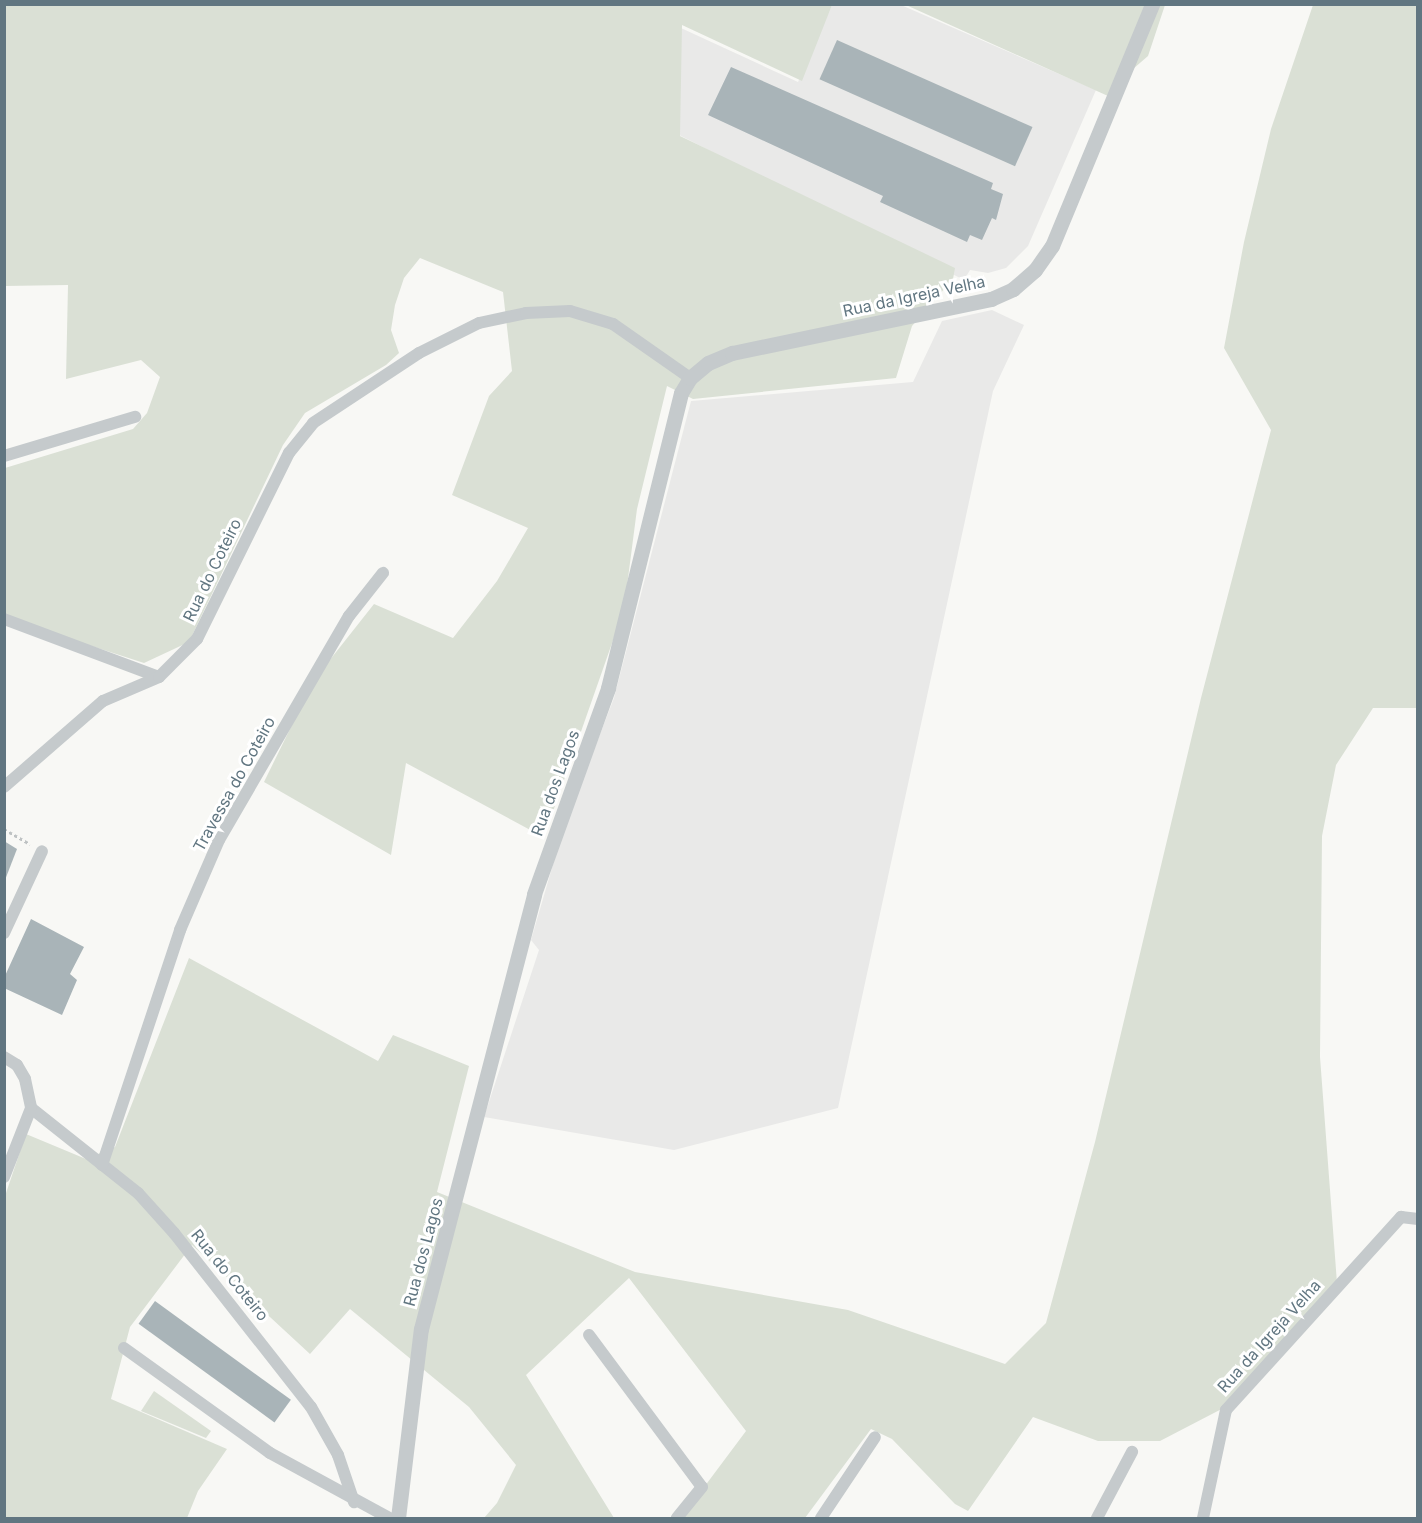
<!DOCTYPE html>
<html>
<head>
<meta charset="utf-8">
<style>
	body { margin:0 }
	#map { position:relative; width:1422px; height:1523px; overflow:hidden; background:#f8f8f5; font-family:Inter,sans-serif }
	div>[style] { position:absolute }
	.built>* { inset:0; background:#e9e9e8 }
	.green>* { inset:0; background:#dae0d5 }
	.building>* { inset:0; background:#a9b4b8; transform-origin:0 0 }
	.path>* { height:3px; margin-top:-1.5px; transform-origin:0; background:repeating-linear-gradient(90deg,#bec2c3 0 3px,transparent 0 6px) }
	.minor>* { height:12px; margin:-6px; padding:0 6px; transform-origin:6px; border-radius:6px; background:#c5cacc }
	.tertiary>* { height:15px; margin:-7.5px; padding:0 7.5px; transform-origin:7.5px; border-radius:7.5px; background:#c5cacc }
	span { translate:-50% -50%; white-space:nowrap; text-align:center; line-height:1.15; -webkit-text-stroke:6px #fff; paint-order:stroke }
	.street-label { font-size:16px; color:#617681 }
	.frame { position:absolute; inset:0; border:6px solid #617681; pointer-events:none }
</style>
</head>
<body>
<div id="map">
	<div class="built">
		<div style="clip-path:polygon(631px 5px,798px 82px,832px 5px,901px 5px,1096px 90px,1028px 246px,1006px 268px,988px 273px,970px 270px,964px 280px,473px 30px)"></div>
		<div style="clip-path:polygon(992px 310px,1024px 325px,993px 391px,838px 1108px,674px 1150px,484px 1117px,539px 950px,531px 940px,563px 830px,614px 698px,691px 401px,913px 382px,942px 321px)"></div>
	</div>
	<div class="green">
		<div style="clip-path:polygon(5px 5px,832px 5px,802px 81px,682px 25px,680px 136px,955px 268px,953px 279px,912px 326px,896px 378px,693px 399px,667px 386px,637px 509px,624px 609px,550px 820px,534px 832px,406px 763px,391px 855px,264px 782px,314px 680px,374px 604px,453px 638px,497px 581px,528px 528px,452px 495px,489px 396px,512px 371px,503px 292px,420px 258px,404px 278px,395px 305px,391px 330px,399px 353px,386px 365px,305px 413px,283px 445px,189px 642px,144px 663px,5px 618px,5px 468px,133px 429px,147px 413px,160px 377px,141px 360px,66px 379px,68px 285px,5px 286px)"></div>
		<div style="clip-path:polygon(906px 5px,1165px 5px,1148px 56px,1111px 88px,1108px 96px)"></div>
		<div style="clip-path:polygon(1313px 5px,1417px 5px,1417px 708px,1373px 708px,1336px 765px,1322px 836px,1320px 1057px,1337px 1283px,1237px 1401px,1160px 1441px,1098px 1441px,1033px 1417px,968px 1511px,955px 1504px,892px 1439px,871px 1429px,805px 1518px,681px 1518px,746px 1431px,629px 1278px,526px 1375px,614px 1518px,484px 1518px,497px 1503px,516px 1465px,469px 1407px,350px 1309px,310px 1354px,192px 1245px,130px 1327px,111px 1399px,227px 1449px,198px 1491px,187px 1518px,5px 1518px,5px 1196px,26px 1134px,86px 1159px,115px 1147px,189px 958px,378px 1061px,393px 1035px,469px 1066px,437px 1192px,635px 1272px,848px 1310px,1005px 1364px,1046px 1323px,1095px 1142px,1201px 698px,1271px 430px,1224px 348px,1244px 242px,1271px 129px)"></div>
		<div style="clip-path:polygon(154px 1391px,211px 1431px,206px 1438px,141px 1411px)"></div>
	</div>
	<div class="building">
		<div style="left:837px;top:40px;width:214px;height:43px;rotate:24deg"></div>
		<div style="clip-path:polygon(731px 67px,993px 183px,991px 189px,1003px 194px,996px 220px,992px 218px,982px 240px,970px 235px,967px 242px,880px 202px,883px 196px,708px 115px)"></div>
		<div style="clip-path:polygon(4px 841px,17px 849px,5px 880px,4px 880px)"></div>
		<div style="clip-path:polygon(31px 919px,84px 947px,70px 974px,77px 980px,62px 1015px,4px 988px,4px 978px)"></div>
		<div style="left:155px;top:1301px;width:168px;height:28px;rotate:36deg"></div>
	</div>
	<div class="path">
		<div style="left:4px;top:829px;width:30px;rotate:30deg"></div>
	</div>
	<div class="minor">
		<div style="left:4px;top:456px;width:137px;rotate:-16.6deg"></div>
		<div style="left:4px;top:619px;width:165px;rotate:20.5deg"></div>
		<div style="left:4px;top:787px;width:131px;rotate:-41deg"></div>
		<div style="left:103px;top:701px;width:61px;rotate:-23.2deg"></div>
		<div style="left:159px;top:677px;width:54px;rotate:-45deg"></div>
		<div style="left:197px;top:639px;width:208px;rotate:-63.7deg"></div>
		<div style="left:289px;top:453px;width:38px;rotate:-51deg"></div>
		<div style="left:313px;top:423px;width:127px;rotate:-33.4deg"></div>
		<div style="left:419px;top:353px;width:67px;rotate:-26.6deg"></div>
		<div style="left:479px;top:323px;width:48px;rotate:-12deg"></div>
		<div style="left:526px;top:313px;width:44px;rotate:-2.6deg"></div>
		<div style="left:570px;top:311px;width:45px;rotate:16.8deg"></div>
		<div style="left:613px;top:324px;width:94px;rotate:35deg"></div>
		<div style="left:4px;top:933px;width:90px;rotate:-65.1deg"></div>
		<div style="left:4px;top:1057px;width:15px;rotate:32deg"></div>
		<div style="left:17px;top:1065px;width:16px;rotate:60deg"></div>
		<div style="left:25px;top:1079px;width:30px;rotate:78deg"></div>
		<div style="left:31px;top:1108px;width:137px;rotate:38.5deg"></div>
		<div style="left:138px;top:1193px;width:54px;rotate:48deg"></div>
		<div style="left:174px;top:1233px;width:221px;rotate:51.8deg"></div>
		<div style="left:311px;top:1407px;width:55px;rotate:60.6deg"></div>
		<div style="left:338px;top:1455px;width:50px;rotate:71.2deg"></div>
		<div style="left:102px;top:1165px;width:248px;rotate:-71.6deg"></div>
		<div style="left:180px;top:930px;width:98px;rotate:-66.6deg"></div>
		<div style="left:219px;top:840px;width:259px;rotate:-59.9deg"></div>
		<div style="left:349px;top:616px;width:55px;rotate:-51.7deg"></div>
		<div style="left:4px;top:1177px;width:74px;rotate:-68.6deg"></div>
		<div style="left:589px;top:1335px;width:189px;rotate:53.4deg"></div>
		<div style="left:702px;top:1487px;width:40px;rotate:129deg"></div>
		<div style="left:124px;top:1348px;width:180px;rotate:35.7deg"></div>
		<div style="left:270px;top:1453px;width:136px;rotate:28.6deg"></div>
		<div style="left:821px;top:1518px;width:97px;rotate:-56.3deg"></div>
		<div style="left:1097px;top:1518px;width:75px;rotate:-62.1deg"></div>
		<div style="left:1203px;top:1518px;width:110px;rotate:-78deg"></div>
		<div style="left:1226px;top:1410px;width:261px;rotate:-47.8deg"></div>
		<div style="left:1401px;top:1217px;width:17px;rotate:7deg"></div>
	</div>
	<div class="tertiary">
		<div style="left:398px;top:1518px;width:190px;rotate:-83.1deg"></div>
		<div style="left:421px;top:1329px;width:449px;rotate:-75.4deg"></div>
		<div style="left:534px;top:894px;width:219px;rotate:-70.2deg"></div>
		<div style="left:608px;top:688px;width:304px;rotate:-76.1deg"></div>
		<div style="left:681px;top:393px;width:17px;rotate:-59deg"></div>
		<div style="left:690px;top:378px;width:23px;rotate:-40deg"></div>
		<div style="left:708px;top:363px;width:26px;rotate:-23deg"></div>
		<div style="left:732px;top:353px;width:265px;rotate:-11.8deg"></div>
		<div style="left:991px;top:299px;width:24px;rotate:-24deg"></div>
		<div style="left:1013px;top:289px;width:29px;rotate:-41deg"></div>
		<div style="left:1035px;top:270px;width:29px;rotate:-55deg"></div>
		<div style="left:1052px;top:246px;width:262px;rotate:-67.5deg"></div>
	</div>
	<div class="street-label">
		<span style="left:914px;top:296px;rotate:-12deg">Rua da Igreja Velha</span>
		<span style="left:212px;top:570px;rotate:-64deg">Rua do Coteiro</span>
		<span style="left:555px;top:783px;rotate:-70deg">Rua dos Lagos</span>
		<span style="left:234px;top:784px;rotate:-61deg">Travessa do Coteiro</span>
		<span style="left:423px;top:1252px;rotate:-75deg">Rua dos Lagos</span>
		<span style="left:230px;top:1275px;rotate:51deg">Rua do Coteiro</span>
		<span style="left:1269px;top:1336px;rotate:-48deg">Rua da Igreja Velha</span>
	</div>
	<div class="frame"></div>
</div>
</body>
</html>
